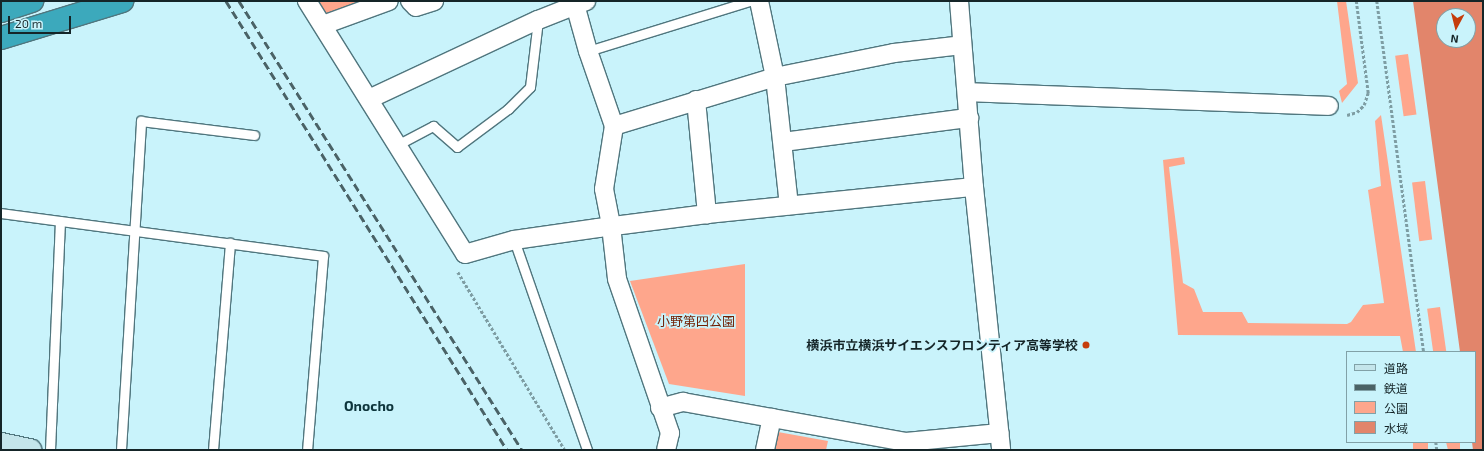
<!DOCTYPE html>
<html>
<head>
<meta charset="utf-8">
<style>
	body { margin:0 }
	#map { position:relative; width:1484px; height:451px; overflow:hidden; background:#c9f3fb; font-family:"Exo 2","Noto Sans JP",sans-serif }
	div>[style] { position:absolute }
	.green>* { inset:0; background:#fea68c; transform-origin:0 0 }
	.water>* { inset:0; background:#e2856b }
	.path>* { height:2.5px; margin-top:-1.25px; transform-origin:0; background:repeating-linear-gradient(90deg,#7e9da3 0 3px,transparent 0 5px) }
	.roads { filter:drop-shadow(1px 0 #50767e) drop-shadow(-1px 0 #50767e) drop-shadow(0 1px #50767e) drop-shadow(0 -1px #50767e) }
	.lane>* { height:9px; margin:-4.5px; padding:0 4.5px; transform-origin:4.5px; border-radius:4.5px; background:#fff }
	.street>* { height:18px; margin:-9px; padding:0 9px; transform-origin:9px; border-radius:9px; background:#fff }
	.secondary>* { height:22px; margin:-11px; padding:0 11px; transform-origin:11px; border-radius:11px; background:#c4e5eb }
	.highway>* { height:22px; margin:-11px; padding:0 11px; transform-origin:11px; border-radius:11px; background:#3ca9bc }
	.rail>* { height:3px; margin-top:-1.5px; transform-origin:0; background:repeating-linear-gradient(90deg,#4a6266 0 8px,transparent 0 12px) }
	.dots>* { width:11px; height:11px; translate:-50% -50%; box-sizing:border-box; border:2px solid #c9f3fb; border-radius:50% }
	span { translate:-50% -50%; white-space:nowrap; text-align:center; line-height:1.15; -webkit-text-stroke:3.5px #c9f3fb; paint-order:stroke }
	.park-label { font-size:13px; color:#721f03 }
	.poi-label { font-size:13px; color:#152528; font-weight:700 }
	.right { translate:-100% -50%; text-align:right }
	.neighbourhood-label { font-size:14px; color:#0e353c; font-weight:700 }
	.frame { position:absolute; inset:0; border:2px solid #152528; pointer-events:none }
	.legend { position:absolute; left:1346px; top:351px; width:130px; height:92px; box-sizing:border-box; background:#c9f3fb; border:1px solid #81a1a7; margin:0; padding:5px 7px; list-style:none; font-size:12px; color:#152528 }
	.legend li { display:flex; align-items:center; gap:8px; height:20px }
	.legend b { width:20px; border:1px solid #81a1a7 }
	.north { position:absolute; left:1436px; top:8px; width:40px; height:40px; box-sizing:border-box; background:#c9f3fb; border:1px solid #81a1a7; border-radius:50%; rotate:187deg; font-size:11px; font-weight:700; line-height:16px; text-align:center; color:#152528 }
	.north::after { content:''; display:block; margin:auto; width:14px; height:18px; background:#c53d0c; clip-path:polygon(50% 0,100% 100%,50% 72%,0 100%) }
	.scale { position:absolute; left:8px; top:16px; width:63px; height:18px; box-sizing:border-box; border:2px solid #152528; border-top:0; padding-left:5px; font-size:12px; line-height:14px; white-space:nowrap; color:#152528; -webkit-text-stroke:3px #c9f3fb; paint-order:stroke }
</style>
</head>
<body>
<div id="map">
	<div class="green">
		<div style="clip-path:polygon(312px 1px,374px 1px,325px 19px)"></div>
		<div style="clip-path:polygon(1337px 1px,1346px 1px,1358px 83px,1342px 103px,1339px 91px,1347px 84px)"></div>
		<div style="left:1408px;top:54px;width:61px;height:13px;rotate:82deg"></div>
		<div style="clip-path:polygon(1381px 115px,1416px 352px,1403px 352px,1400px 336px,1178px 335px,1163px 160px,1184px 157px,1185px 164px,1169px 167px,1183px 283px,1194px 289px,1203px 312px,1242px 312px,1248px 323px,1347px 324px,1351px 322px,1363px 305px,1384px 303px,1368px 190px,1381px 186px,1375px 121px)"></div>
		<div style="left:1425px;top:181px;width:59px;height:13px;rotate:83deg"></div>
		<div style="clip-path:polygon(745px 264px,745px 396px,669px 384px,630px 281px)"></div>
		<div style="left:1440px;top:307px;width:45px;height:13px;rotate:82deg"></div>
		<div style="clip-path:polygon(778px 432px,828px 441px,826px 450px,774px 450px)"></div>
		<div style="left:1413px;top:442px;width:15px;height:8px"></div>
		<div style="clip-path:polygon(1446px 442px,1460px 442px,1460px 450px,1448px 450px)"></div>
	</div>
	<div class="water">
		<div style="clip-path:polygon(evenodd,1413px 1px,1483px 1px,1483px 450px,1473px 450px,1472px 442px,1475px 442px,1475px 352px,1460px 352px,1413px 1px,1444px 16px,1468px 16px,1468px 40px,1444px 40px,1444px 16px)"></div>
	</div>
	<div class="path">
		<div style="left:1377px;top:1px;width:354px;rotate:82.4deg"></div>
		<div style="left:1347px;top:115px;width:10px;rotate:-17deg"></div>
		<div style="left:1357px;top:112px;width:10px;rotate:-45deg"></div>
		<div style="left:1364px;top:105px;width:13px;rotate:-72deg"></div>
		<div style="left:1368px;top:93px;width:93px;rotate:-97.4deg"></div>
		<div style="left:458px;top:272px;width:208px;rotate:59deg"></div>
		<div style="left:1436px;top:442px;width:8px;rotate:83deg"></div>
	</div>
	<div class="roads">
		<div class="lane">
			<div style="left:588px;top:51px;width:170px;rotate:-17.2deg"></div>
			<div style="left:397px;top:145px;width:41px;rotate:-27.8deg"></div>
			<div style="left:433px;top:126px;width:32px;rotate:41deg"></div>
			<div style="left:457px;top:147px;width:64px;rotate:-36.7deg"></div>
			<div style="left:508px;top:109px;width:31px;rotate:-45deg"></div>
			<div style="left:530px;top:87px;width:67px;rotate:-83.2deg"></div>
			<div style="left:1px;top:213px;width:325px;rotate:7.6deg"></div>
			<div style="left:323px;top:256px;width:195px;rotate:94.7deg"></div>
			<div style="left:514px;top:240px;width:222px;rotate:70.8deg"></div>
			<div style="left:50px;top:450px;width:229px;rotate:-87.5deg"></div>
			<div style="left:121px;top:450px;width:330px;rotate:-86.5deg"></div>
			<div style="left:141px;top:121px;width:114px;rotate:7.1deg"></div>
			<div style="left:213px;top:450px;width:208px;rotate:-85.3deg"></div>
		</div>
		<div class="street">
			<div style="left:307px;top:1px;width:298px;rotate:58deg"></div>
			<div style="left:465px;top:254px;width:51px;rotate:-15.9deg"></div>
			<div style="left:514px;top:240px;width:85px;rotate:-8.1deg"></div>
			<div style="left:598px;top:228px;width:110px;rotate:-7.3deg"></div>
			<div style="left:707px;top:214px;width:268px;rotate:-5.8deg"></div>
			<div style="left:410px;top:1px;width:8px;rotate:45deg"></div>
			<div style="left:416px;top:7px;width:19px;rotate:-18deg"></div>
			<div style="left:574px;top:1px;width:52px;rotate:74.4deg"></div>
			<div style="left:588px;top:51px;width:79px;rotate:70.9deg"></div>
			<div style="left:614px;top:126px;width:64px;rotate:99deg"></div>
			<div style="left:604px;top:189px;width:38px;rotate:79deg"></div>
			<div style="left:611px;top:226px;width:53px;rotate:83.5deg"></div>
			<div style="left:617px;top:279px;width:163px;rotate:71deg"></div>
			<div style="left:670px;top:433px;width:17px;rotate:103deg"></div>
			<div style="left:759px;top:1px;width:78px;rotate:78.1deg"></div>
			<div style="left:775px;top:77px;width:129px;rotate:83.8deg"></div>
			<div style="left:959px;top:1px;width:187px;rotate:85.4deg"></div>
			<div style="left:974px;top:187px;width:264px;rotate:84.1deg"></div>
			<div style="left:323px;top:25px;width:70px;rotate:-20deg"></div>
			<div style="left:967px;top:92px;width:362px;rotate:2.2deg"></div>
			<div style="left:369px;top:99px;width:187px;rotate:-25.1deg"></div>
			<div style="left:538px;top:20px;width:52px;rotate:-21.6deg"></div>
			<div style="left:696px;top:100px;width:115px;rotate:84.5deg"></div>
			<div style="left:614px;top:126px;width:168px;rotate:-16.9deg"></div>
			<div style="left:775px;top:77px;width:121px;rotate:-11.4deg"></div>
			<div style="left:894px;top:53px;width:68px;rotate:-6.7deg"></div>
			<div style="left:783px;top:142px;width:188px;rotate:-7.4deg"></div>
			<div style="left:660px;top:408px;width:24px;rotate:-15deg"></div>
			<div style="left:683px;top:402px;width:227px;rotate:10.2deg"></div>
			<div style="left:906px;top:442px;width:94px;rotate:-5.5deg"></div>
			<div style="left:765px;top:450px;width:33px;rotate:-78deg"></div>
		</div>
		<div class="secondary">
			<div style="left:1px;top:444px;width:30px;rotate:12deg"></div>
		</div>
		<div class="highway">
			<div style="left:1px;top:11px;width:33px;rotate:-18deg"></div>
			<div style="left:1px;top:38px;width:127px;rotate:-17deg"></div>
		</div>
	</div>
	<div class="rail">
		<div style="left:226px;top:1px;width:530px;rotate:57.96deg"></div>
		<div style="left:239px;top:1px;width:531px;rotate:57.78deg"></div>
	</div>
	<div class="dots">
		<div style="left:1086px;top:345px;background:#c53d0c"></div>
	</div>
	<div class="park-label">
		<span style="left:696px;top:321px">小野第四公園</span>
	</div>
	<div class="poi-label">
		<span class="right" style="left:1078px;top:345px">横浜市立横浜サイエンスフロンティア高等学校</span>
	</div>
	<div class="neighbourhood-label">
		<span style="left:369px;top:406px">Onocho</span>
	</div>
	<div class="frame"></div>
	<ul class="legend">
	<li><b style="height:5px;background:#c4e5eb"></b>道路</li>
	<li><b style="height:5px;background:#4a6266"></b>鉄道</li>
	<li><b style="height:11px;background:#fea68c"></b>公園</li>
	<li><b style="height:11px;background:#e2856b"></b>水域</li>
	</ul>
	<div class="north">N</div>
	<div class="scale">20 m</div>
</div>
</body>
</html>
